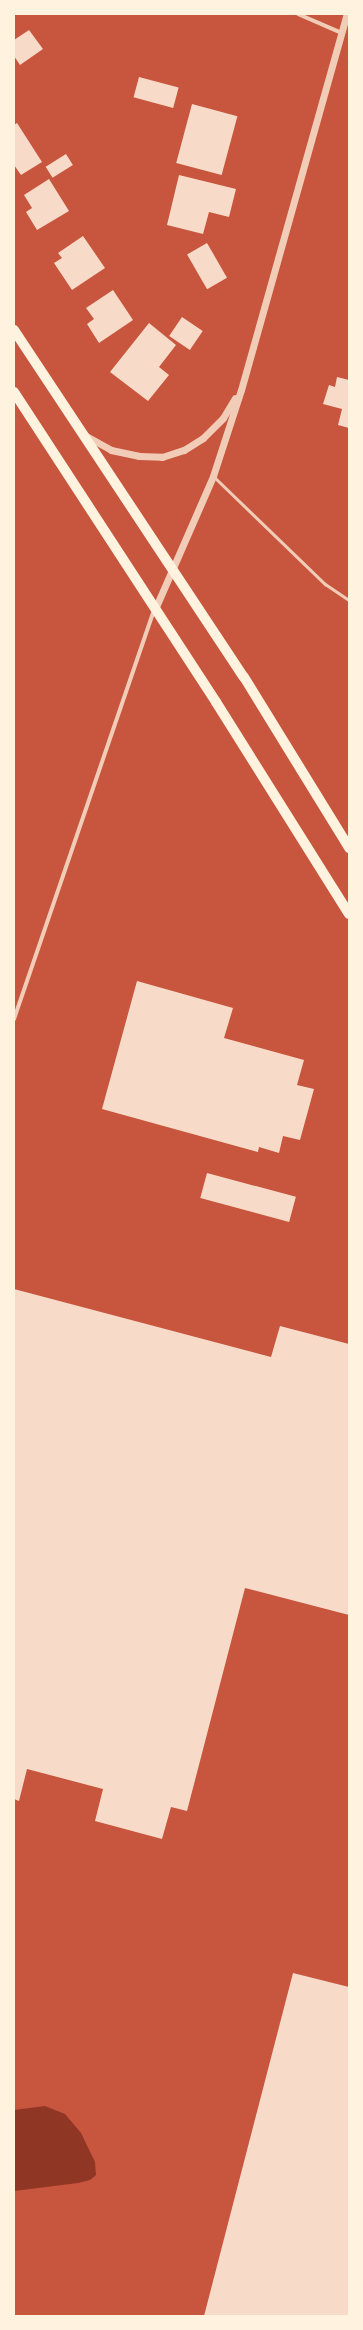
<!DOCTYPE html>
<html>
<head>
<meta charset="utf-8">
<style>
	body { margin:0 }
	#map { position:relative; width:363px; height:2330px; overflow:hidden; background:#c8553d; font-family:Signika,sans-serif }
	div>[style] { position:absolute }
	.water>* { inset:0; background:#8f3625 }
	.building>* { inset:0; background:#f7dbc8; transform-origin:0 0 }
	.service>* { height:3px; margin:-1.5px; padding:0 1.5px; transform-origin:1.5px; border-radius:1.5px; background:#f1ccb7 }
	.minor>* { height:4px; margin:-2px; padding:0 2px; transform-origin:2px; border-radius:2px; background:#f1ccb7 }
	.tertiary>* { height:7px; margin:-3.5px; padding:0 3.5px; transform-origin:3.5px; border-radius:3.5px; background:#f1ccb7 }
	.primary>* { height:10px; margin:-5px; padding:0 5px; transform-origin:5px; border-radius:5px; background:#fff3e0 }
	span { translate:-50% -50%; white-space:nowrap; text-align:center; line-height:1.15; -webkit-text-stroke:4px #fff3e0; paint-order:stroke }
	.frame { position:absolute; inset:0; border:15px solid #fff3e0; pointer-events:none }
</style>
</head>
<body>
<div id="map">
	<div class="water">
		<div style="clip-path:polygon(45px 2106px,65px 2114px,81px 2133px,95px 2162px,96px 2175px,90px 2180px,78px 2183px,14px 2191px,14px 2110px)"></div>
	</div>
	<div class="building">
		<div style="clip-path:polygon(29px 30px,43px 49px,20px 65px,14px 56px,14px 40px)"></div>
		<div style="left:139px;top:77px;width:41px;height:21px;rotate:15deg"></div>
		<div style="left:192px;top:104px;width:47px;height:61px;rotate:15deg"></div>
		<div style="clip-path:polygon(17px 123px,42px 162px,21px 175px,14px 165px,14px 125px)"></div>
		<div style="left:66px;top:154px;width:13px;height:24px;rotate:58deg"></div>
		<div style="clip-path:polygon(179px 175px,236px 189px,229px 217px,209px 212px,203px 234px,167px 225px)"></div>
		<div style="clip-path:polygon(49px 179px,69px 211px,37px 230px,26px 212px,32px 208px,24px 195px)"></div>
		<div style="clip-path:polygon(83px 236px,105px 268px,72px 290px,54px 263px,62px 258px,58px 253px)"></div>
		<div style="left:207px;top:243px;width:40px;height:23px;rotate:60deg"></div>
		<div style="clip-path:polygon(113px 290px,133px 320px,99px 343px,87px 324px,94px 319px,86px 308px)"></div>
		<div style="left:182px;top:317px;width:25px;height:23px;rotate:34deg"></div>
		<div style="clip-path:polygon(149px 323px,176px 345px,159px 367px,169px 375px,148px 401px,110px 372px)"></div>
		<div style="clip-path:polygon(337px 377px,349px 380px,349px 428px,338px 425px,342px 409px,323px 404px,329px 385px,335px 387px)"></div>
		<div style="clip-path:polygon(137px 981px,233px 1008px,224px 1038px,304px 1060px,297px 1085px,314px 1089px,300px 1140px,283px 1136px,279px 1153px,259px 1147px,258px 1152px,102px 1109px)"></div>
		<div style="left:207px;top:1173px;width:92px;height:26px;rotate:15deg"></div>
		<div style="clip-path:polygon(14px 1289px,271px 1357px,280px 1326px,349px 1344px,349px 1615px,245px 1588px,187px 1811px,171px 1807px,162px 1839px,95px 1821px,103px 1789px,27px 1769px,19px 1801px,14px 1799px)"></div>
		<div style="clip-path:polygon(293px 1973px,349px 1987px,349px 2316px,204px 2316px)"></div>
	</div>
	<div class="service">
		<div style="left:213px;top:476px;width:156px;rotate:44deg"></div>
		<div style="left:325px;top:584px;width:29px;rotate:34deg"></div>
	</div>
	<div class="minor">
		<div style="left:298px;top:14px;width:48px;rotate:23.4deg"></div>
		<div style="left:14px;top:1019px;width:431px;rotate:-71.1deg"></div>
	</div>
	<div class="tertiary">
		<div style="left:86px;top:436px;width:29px;rotate:29deg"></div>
		<div style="left:111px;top:450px;width:29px;rotate:12deg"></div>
		<div style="left:139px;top:456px;width:23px;rotate:2deg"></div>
		<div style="left:162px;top:457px;width:23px;rotate:-18deg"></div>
		<div style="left:184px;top:450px;width:22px;rotate:-32deg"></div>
		<div style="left:203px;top:438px;width:28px;rotate:-45deg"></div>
		<div style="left:223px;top:418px;width:23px;rotate:-59deg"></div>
		<div style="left:155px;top:609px;width:145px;rotate:-66.4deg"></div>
		<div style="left:213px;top:476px;width:90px;rotate:-72deg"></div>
		<div style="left:241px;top:390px;width:391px;rotate:-74.3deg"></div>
	</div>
	<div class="primary">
		<div style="left:14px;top:330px;width:416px;rotate:56.5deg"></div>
		<div style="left:244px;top:677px;width:201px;rotate:58.4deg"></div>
		<div style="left:14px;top:392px;width:370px;rotate:56.9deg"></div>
		<div style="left:216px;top:702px;width:250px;rotate:57.9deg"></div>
	</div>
	<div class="frame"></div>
</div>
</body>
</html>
